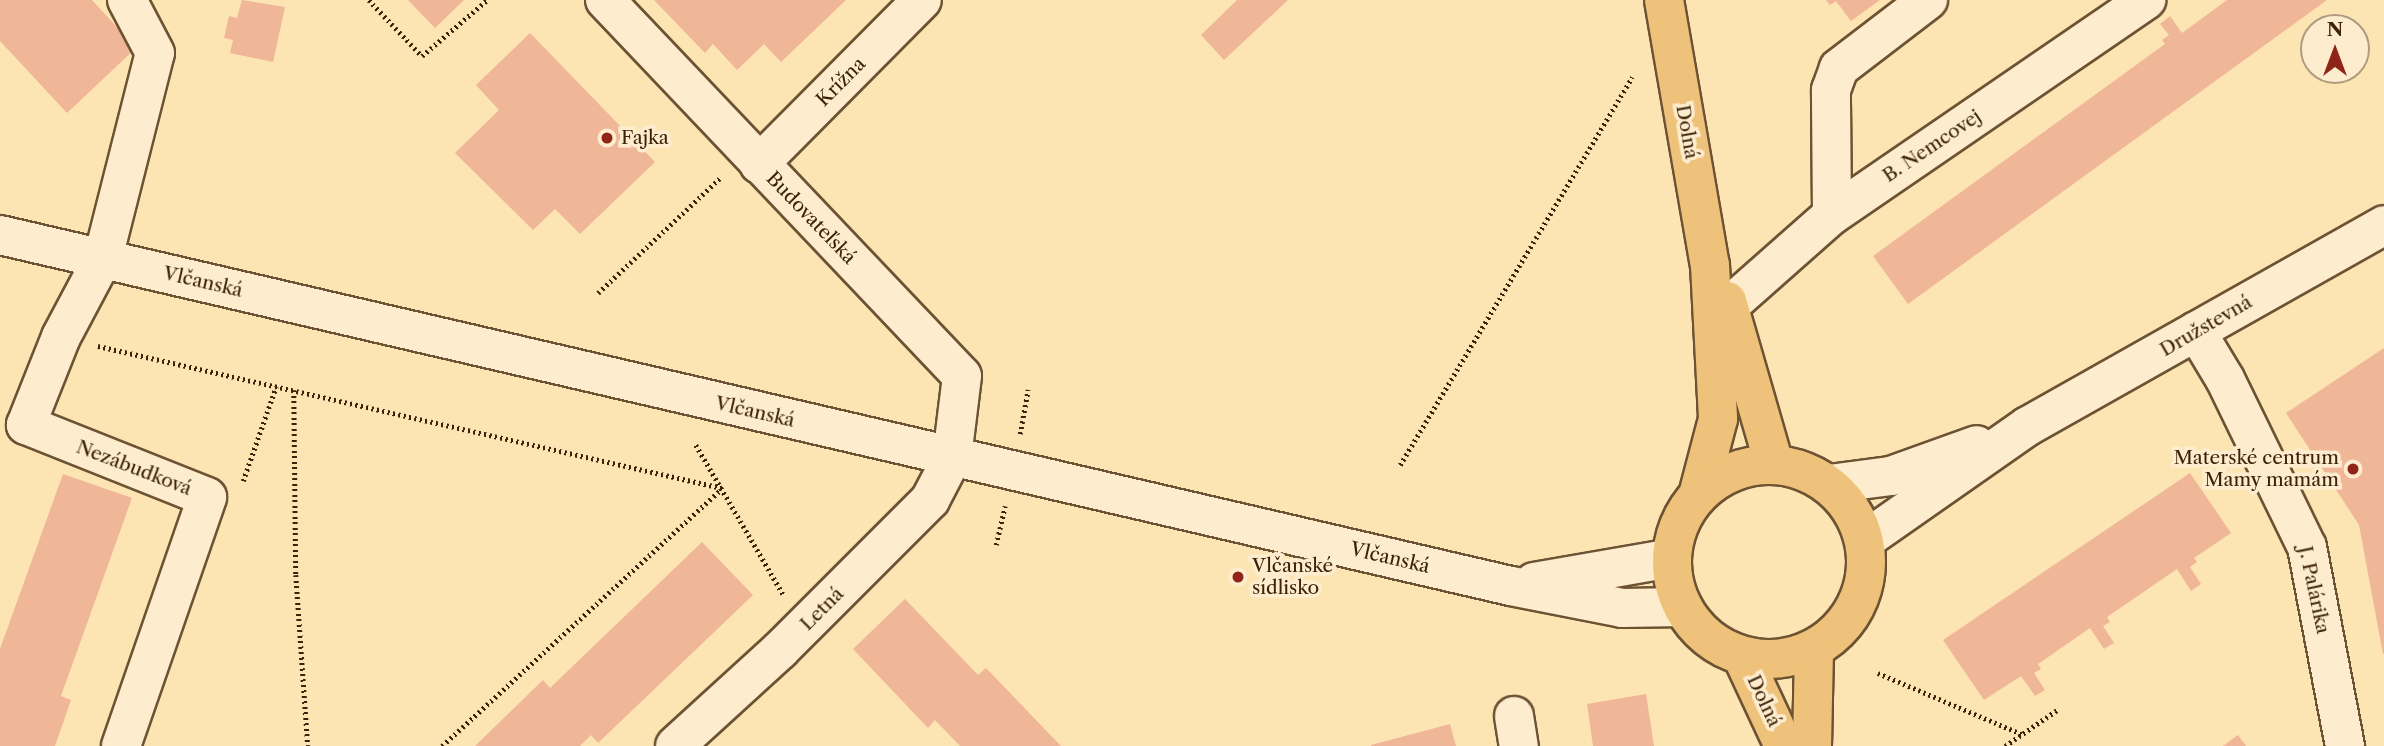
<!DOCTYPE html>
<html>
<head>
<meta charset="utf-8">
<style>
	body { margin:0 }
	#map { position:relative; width:2384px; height:746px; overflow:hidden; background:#fce4b3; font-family:"Libre Caslon Text",serif }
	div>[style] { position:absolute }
	.building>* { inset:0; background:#f0b698 }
	.path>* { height:4.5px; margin-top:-2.25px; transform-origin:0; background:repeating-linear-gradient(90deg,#3d2108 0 2px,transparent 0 5.5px) }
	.roads { filter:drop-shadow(2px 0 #6d5233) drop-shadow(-2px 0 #6d5233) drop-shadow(0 2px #6d5233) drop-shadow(0 -2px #6d5233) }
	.minor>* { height:38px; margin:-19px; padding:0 19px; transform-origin:19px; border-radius:19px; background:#fdedce }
	.major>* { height:38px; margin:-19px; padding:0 19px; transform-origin:19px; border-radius:19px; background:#eec27a }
	.major>.ring { margin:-19px; padding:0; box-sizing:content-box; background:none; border:38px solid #eec27a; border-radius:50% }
	.dots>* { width:19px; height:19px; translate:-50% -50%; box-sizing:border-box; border:4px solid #fdedce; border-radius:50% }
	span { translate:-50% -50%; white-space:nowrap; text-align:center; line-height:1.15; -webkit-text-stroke:7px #fdedce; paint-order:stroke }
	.street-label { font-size:19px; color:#3d2108 }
	.poi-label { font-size:19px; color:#3d2108 }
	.left { translate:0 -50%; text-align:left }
	.right { translate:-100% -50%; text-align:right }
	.north { position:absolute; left:2300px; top:14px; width:70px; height:70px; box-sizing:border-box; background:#fdedce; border:2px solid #b09b7f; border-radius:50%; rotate:0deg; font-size:19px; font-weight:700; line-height:28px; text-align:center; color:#3d2108 }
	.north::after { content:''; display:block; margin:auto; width:24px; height:32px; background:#8f2418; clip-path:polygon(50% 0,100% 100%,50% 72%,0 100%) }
</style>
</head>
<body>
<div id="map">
	<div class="building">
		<div style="clip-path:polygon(0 0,92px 0,136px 48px,67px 113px,0 41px)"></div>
		<div style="clip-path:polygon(242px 0,285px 7px,273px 62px,230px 53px,233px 40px,224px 38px,229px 16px,237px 18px)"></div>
		<div style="clip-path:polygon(408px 0,464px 0,435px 28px)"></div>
		<div style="clip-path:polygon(654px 0,846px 0,781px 62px,764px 44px,737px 70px,713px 44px,705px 53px)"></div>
		<div style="clip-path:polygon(1237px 0,1288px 0,1224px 60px,1201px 35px)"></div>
		<div style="clip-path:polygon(1826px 0,1880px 0,1851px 21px,1836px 1px,1830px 5px)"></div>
		<div style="clip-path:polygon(2227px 0,2327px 0,1908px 304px,1873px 256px,2165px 44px,2162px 40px,2169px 35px,2160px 24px,2170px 16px,2182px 33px)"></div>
		<div style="clip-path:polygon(530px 33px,655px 162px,580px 234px,555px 209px,533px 230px,455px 153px,499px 110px,476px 85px)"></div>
		<div style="clip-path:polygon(2384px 348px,2384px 654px,2383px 654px,2359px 525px,2286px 413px)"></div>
		<div style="clip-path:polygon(2190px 473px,2231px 533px,2194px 558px,2197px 562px,2190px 567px,2201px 584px,2191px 591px,2177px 569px,2107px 617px,2110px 622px,2103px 626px,2114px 643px,2104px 649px,2090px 628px,2038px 664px,2041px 669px,2034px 673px,2045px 690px,2035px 696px,2021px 676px,1984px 700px,1943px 640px)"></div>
		<div style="clip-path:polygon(63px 474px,132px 498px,61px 696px,71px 700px,55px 746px,0 746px,0 649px)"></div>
		<div style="clip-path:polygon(702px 542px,753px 595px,598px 743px,591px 735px,580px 746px,475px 746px,543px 680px,550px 688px)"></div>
		<div style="clip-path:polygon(905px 599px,978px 675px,986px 668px,1061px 746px,960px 746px,935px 720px,928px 728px,853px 649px)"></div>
		<div style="clip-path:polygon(1646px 694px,1654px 746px,1593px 746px,1587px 704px)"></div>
		<div style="clip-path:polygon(1450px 724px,1456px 746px,1371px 746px,1371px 745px)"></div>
		<div style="clip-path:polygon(2238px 735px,2246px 746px,2223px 746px)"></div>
	</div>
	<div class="path">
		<div style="left:369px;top:0;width:77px;rotate:46.6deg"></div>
		<div style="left:422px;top:56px;width:86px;rotate:-40.7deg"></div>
		<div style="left:598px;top:293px;width:168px;rotate:-43.3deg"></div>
		<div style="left:98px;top:346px;width:640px;rotate:12.82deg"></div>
		<div style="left:294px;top:390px;width:185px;rotate:89.4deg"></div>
		<div style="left:296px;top:575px;width:171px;rotate:86deg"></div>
		<div style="left:1020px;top:434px;width:45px;rotate:-79.7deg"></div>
		<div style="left:696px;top:445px;width:173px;rotate:59.7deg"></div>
		<div style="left:1400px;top:465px;width:452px;rotate:-59.1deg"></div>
		<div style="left:243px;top:481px;width:100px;rotate:-70.7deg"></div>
		<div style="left:996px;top:545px;width:40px;rotate:-77deg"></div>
		<div style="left:1878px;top:673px;width:156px;rotate:23deg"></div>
		<div style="left:442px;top:746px;width:379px;rotate:-42.6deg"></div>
		<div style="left:2005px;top:746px;width:63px;rotate:-34.7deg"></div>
	</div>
	<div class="roads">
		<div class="minor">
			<div style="left:605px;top:0;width:518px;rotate:46.48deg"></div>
			<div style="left:962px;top:376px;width:83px;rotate:97deg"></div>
			<div style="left:952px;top:458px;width:47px;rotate:117.6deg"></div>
			<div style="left:930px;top:500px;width:212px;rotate:135deg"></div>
			<div style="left:780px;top:650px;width:142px;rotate:137.6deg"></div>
			<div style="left:759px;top:164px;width:231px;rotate:-45.2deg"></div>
			<div style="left:1832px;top:215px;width:125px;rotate:-90.5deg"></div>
			<div style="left:1831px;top:90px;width:23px;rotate:-70deg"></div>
			<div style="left:1839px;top:68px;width:112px;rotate:-37.4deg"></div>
			<div style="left:0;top:235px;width:1551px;rotate:13.08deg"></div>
			<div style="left:1511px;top:586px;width:113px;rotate:11.2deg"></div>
			<div style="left:1622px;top:608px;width:61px;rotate:-0.9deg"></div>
			<div style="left:1729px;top:306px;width:137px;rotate:-41.5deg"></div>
			<div style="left:1832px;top:215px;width:381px;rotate:-34.4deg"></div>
			<div style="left:2196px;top:331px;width:56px;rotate:58.9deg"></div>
			<div style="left:2225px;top:379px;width:187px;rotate:64deg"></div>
			<div style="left:2307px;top:547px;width:203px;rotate:79.2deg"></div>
			<div style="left:1829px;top:484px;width:63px;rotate:-7.4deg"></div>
			<div style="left:1891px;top:476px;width:91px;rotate:-19.8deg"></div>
			<div style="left:1865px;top:540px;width:199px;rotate:-35deg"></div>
			<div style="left:2028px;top:426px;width:409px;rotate:-29.4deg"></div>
			<div style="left:1534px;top:582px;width:139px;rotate:-9.9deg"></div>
			<div style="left:1514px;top:716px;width:30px;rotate:81deg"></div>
			<div style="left:121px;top:746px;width:263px;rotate:-70.9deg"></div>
			<div style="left:207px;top:497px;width:195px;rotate:-158.3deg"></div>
			<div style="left:26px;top:425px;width:95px;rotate:-68.3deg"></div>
			<div style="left:61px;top:337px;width:89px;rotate:-62deg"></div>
			<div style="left:103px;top:258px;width:211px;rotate:-75.8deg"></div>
			<div style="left:155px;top:53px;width:60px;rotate:-117.8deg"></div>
		</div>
		<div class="major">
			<div style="left:1664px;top:0;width:269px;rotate:80.2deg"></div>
			<div style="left:1710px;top:265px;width:154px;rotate:87deg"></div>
			<div style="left:1718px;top:419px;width:79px;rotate:104.7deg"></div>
			<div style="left:1727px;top:301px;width:170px;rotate:73.9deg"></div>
			<div class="ring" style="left:1672px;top:465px;width:156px;height:156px"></div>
			<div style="left:1742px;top:656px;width:99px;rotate:65deg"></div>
			<div style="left:1812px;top:746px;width:97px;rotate:-88.8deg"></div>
		</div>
	</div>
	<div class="dots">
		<div style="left:607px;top:138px;background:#8f2418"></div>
		<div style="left:2353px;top:469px;background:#8f2418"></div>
		<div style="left:1238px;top:577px;background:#8f2418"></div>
	</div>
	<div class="street-label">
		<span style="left:841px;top:82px;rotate:-45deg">Krížna</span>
		<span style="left:1687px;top:132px;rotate:80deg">Dolná</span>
		<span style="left:1932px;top:146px;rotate:-34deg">B. Nemcovej</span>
		<span style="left:811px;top:218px;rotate:46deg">Budovateľská</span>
		<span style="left:203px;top:282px;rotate:13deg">Vlčanská</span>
		<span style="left:2206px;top:326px;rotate:-30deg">Družstevná</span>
		<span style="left:755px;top:412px;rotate:13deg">Vlčanská</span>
		<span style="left:134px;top:468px;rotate:21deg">Nezábudková</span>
		<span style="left:1390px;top:558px;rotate:13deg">Vlčanská</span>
		<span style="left:2314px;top:590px;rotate:78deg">J. Palárika</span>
		<span style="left:822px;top:609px;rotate:-45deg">Letná</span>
		<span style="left:1764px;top:701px;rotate:65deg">Dolná</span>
	</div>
	<div class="poi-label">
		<span class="left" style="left:621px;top:138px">Fajka</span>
		<span class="right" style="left:2339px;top:469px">Materské centrum<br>Mamy mamám</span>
		<span class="left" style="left:1252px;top:577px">Vlčanské<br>sídlisko</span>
	</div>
	<div class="north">N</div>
</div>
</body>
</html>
